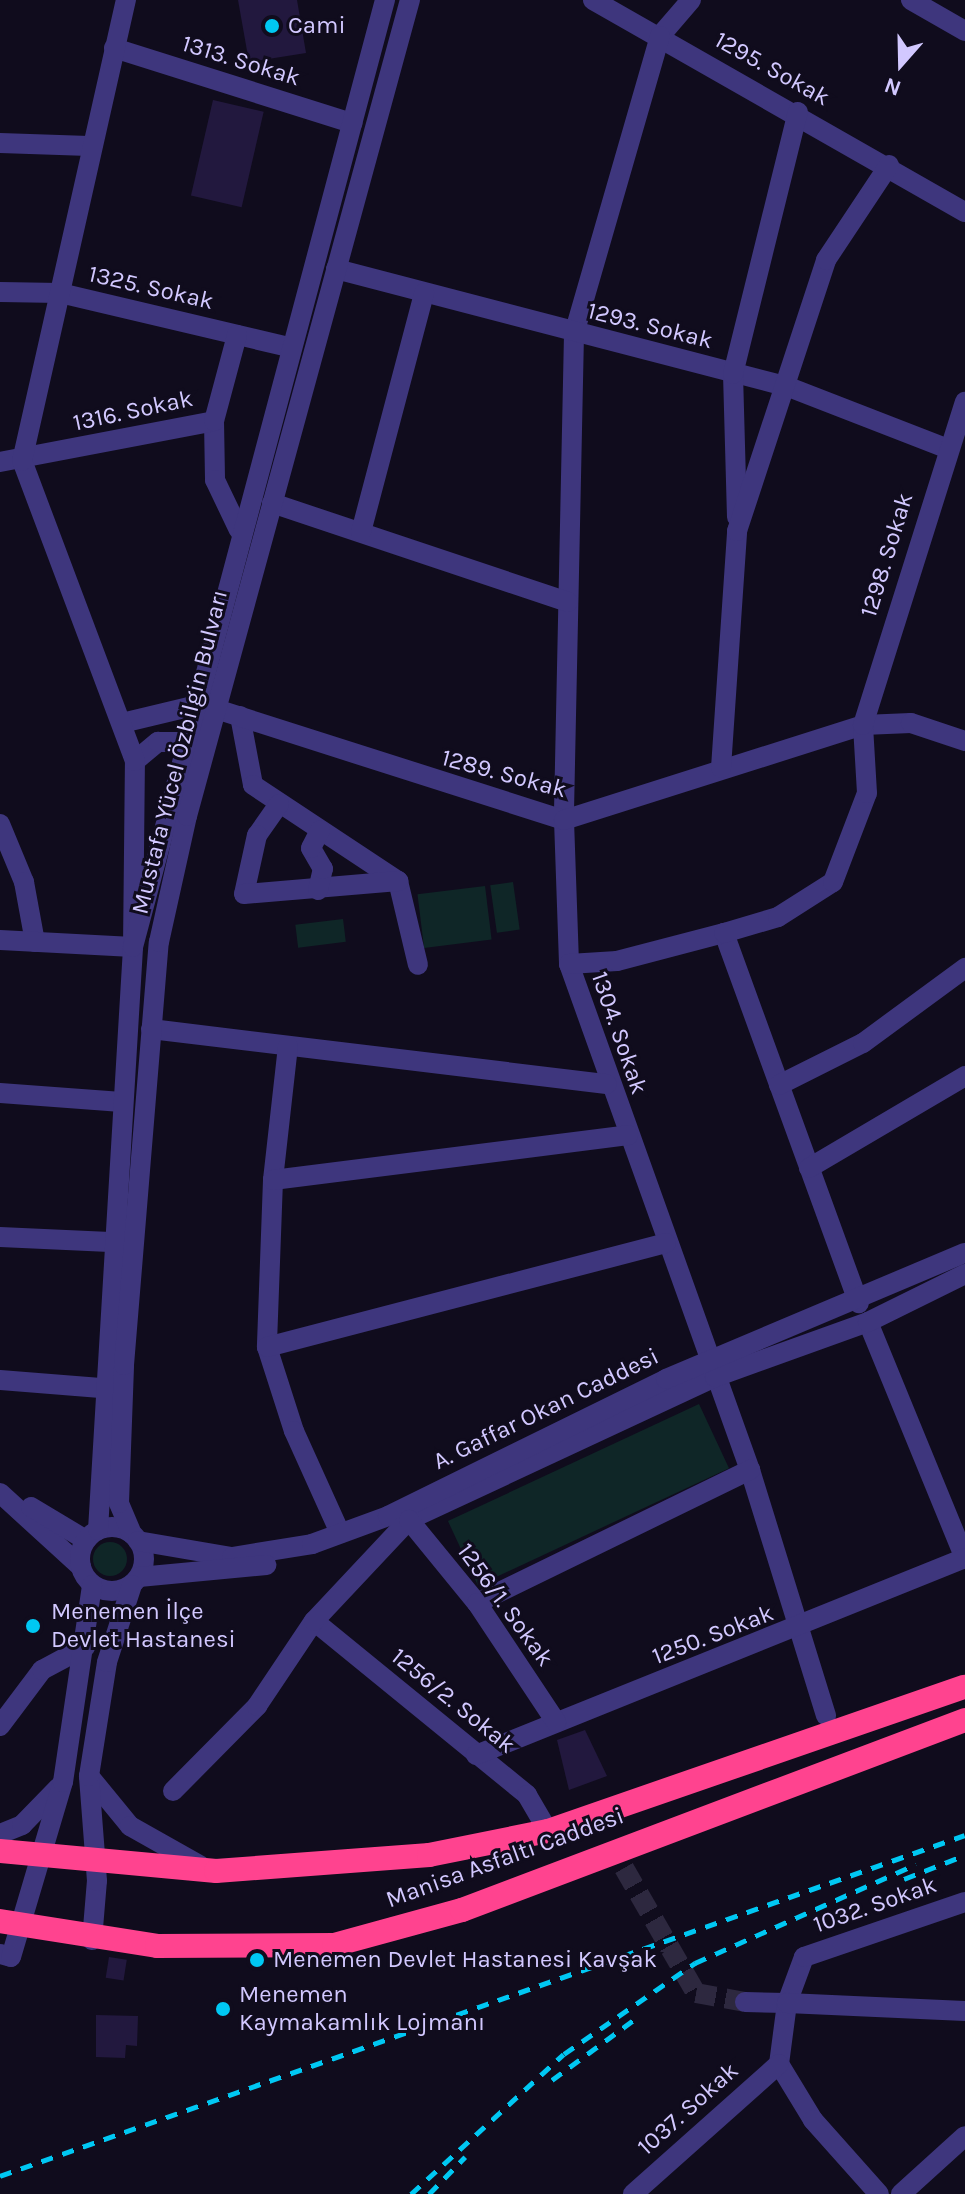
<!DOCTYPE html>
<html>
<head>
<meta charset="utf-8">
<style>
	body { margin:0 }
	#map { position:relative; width:965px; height:2194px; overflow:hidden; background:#100c1d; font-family:Karla,sans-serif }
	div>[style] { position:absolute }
	.green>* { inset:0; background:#0f2627; transform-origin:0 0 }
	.round { border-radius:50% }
	.building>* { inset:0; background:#22183e; transform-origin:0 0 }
	.minor-tunnel>* { height:20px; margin-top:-10px; transform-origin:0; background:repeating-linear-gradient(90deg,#2d283f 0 20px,transparent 0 30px) }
	.minor>* { height:20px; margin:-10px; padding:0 10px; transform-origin:10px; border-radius:10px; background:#3e367d }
	.minor>.ring { margin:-10px; padding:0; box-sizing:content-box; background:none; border:20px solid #3e367d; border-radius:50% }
	.highway>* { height:24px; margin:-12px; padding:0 12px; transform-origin:12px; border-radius:12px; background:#ff438f }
	.rail>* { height:5px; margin-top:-2.5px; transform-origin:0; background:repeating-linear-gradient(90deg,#00c8f3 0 12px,transparent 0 22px) }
	.dots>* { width:22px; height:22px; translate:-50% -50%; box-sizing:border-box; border:4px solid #100c1d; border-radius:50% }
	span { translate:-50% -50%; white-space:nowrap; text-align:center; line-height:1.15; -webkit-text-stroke:6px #100c1d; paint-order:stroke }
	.poi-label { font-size:24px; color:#d2c8ff }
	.left { translate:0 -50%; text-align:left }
	.street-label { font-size:24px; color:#d2c8ff }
	.north { position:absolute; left:861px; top:24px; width:80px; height:80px; -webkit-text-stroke:6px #100c1d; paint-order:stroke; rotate:200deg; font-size:22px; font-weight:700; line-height:32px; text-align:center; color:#d2c8ff }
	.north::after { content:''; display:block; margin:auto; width:28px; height:36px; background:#d2c8ff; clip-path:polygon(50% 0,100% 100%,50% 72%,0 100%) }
</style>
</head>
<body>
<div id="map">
	<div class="green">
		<div style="left:513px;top:882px;width:48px;height:23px;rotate:82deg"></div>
		<div style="left:485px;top:886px;width:54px;height:68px;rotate:83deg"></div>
		<div style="left:343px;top:919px;width:23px;height:48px;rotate:83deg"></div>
		<div style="left:699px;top:1404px;width:71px;height:277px;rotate:65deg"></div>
		<div class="round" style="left:93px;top:1542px;width:34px;height:34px"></div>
	</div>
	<div class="building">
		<div style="clip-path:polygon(238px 0,297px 0,306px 53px,249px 62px)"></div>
		<div style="left:213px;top:100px;width:52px;height:98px;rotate:13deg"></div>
		<div style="clip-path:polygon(585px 1730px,607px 1776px,569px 1790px,557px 1740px)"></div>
		<div style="left:109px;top:1957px;width:18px;height:21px;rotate:9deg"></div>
		<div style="clip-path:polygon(96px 2015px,138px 2016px,137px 2046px,126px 2045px,125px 2058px,96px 2057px)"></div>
	</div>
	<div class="minor-tunnel">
		<div style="left:624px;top:1868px;width:144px;rotate:60.1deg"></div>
		<div style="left:696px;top:1993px;width:50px;rotate:10.4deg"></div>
	</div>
	<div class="minor">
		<div style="left:593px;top:0;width:428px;rotate:29.7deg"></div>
		<div style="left:691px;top:0;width:48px;rotate:130.7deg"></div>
		<div style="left:660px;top:36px;width:310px;rotate:106.1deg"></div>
		<div style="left:574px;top:334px;width:486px;rotate:91.2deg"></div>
		<div style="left:564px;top:820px;width:144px;rotate:88deg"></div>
		<div style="left:569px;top:964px;width:537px;rotate:70.32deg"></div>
		<div style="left:750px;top:1470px;width:257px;rotate:72.8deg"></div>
		<div style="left:911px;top:0;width:62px;rotate:29.9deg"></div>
		<div style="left:114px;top:48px;width:250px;rotate:17.5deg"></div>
		<div style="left:0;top:143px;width:89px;rotate:1.9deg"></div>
		<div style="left:336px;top:269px;width:465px;rotate:14.6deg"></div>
		<div style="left:786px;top:386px;width:172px;rotate:21.2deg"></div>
		<div style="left:0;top:292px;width:60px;rotate:1deg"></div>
		<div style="left:60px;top:293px;width:235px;rotate:13.3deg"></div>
		<div style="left:214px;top:421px;width:59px;rotate:89deg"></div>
		<div style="left:215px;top:480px;width:55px;rotate:64.4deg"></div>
		<div style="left:0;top:462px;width:218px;rotate:-10.8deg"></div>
		<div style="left:214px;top:421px;width:89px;rotate:-75deg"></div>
		<div style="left:272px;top:503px;width:312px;rotate:18.5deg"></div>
		<div style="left:737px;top:517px;width:143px;rotate:-91.6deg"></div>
		<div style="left:733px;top:374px;width:270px;rotate:-76.1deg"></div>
		<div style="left:361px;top:532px;width:247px;rotate:-75.2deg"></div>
		<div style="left:240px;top:716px;width:70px;rotate:79.3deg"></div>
		<div style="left:253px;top:785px;width:174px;rotate:33.5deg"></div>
		<div style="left:398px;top:881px;width:86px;rotate:76.6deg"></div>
		<div style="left:122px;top:723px;width:73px;rotate:-13.5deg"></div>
		<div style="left:193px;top:706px;width:23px;rotate:7deg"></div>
		<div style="left:216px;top:709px;width:365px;rotate:17.7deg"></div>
		<div style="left:564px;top:820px;width:314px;rotate:-17.6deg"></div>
		<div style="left:863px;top:725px;width:48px;rotate:-2.4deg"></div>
		<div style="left:911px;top:723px;width:57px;rotate:18.4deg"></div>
		<div style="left:135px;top:761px;width:30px;rotate:-40deg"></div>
		<div style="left:158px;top:742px;width:25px"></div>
		<div style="left:721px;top:768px;width:238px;rotate:-86.1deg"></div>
		<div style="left:737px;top:531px;width:285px;rotate:-71.8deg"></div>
		<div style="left:826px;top:260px;width:114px;rotate:-56.4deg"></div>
		<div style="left:279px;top:804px;width:38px;rotate:125deg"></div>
		<div style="left:257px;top:835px;width:60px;rotate:102.4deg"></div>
		<div style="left:244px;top:894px;width:155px;rotate:-4.8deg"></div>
		<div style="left:0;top:824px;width:63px;rotate:67.5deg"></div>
		<div style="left:24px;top:882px;width:61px;rotate:79.6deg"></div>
		<div style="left:318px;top:890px;width:22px;rotate:-77deg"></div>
		<div style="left:323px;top:869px;width:24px;rotate:-120deg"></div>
		<div style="left:311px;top:848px;width:20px;rotate:-63deg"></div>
		<div style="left:724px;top:933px;width:394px;rotate:70deg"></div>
		<div style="left:0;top:940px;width:133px;rotate:3deg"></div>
		<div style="left:133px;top:947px;width:186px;rotate:-89.4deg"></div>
		<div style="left:135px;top:761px;width:321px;rotate:-110.6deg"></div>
		<div style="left:22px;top:461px;width:473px;rotate:-77.3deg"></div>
		<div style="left:569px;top:964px;width:48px;rotate:-3.6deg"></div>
		<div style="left:617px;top:961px;width:111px;rotate:-14.7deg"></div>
		<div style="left:724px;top:933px;width:56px;rotate:-16.5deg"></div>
		<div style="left:778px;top:917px;width:65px;rotate:-32.5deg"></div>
		<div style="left:833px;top:882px;width:95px;rotate:-69.1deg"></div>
		<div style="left:867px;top:793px;width:68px;rotate:-93.4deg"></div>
		<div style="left:863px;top:725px;width:339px;rotate:-72.5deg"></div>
		<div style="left:151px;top:1029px;width:459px;rotate:6.9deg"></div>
		<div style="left:288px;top:1046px;width:135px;rotate:96.4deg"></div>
		<div style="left:273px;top:1180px;width:167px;rotate:92.1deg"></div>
		<div style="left:267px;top:1347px;width:88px;rotate:72.2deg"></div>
		<div style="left:294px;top:1431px;width:112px;rotate:65.7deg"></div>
		<div style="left:779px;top:1085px;width:94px;rotate:-26.6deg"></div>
		<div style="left:863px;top:1043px;width:127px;rotate:-36.3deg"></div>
		<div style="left:0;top:1093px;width:122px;rotate:4.2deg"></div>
		<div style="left:809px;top:1168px;width:181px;rotate:-30.5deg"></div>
		<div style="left:273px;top:1180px;width:358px;rotate:-7.2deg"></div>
		<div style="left:0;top:1237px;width:110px;rotate:2.6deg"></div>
		<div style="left:868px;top:1322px;width:256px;rotate:67.7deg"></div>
		<div style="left:267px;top:1347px;width:412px;rotate:-14.6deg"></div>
		<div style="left:0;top:1380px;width:101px;rotate:4.5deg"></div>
		<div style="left:0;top:1493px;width:110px;rotate:42.4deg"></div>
		<div style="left:31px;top:1507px;width:64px;rotate:31deg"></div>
		<div style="left:417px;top:1516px;width:329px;rotate:-25deg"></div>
		<div style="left:715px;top:1377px;width:163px;rotate:-19.8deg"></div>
		<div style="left:868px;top:1322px;width:108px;rotate:-26.3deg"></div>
		<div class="ring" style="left:80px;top:1527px;width:44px;height:44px"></div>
		<div style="left:98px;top:1530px;width:584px;rotate:-86.56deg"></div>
		<div style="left:133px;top:947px;width:980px;rotate:-75.1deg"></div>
		<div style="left:132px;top:1534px;width:34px;rotate:-113deg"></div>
		<div style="left:119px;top:1503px;width:138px;rotate:-87.9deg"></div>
		<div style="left:124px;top:1365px;width:424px;rotate:-85.3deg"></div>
		<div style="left:159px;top:942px;width:129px;rotate:-77.5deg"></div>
		<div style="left:187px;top:816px;width:846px;rotate:-74.72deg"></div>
		<div style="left:138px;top:1541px;width:95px;rotate:9.7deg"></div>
		<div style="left:232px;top:1557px;width:81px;rotate:-9.2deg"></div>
		<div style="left:312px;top:1544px;width:81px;rotate:-20.2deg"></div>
		<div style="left:388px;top:1516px;width:310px;rotate:-26.2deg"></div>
		<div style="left:666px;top:1379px;width:324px;rotate:-22.9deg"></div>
		<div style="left:139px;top:1577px;width:128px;rotate:-5.4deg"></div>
		<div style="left:477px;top:1603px;width:304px;rotate:-26deg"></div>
		<div style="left:314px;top:1621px;width:275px;rotate:39.2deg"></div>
		<div style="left:527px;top:1795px;width:42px;rotate:59.7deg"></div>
		<div style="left:0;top:1726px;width:70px;rotate:-53.1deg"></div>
		<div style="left:42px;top:1670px;width:49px;rotate:-28.1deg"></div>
		<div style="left:476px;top:1755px;width:527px;rotate:-21.94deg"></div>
		<div style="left:89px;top:1776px;width:65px;rotate:50.6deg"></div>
		<div style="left:130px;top:1826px;width:81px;rotate:29.4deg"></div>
		<div style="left:173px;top:1791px;width:120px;rotate:-45.3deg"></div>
		<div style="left:257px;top:1706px;width:102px;rotate:-56.2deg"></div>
		<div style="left:314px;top:1621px;width:139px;rotate:-46.8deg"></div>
		<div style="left:409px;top:1520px;width:107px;rotate:50.7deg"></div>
		<div style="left:477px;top:1603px;width:143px;rotate:56.4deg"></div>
		<div style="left:0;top:1834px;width:24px;rotate:-22deg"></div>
		<div style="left:22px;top:1825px;width:52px;rotate:-45.8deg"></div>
		<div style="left:92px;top:1940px;width:59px;rotate:-85.2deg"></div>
		<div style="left:97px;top:1881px;width:105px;rotate:-94.4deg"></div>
		<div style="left:89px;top:1776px;width:115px;rotate:-81deg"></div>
		<div style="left:107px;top:1662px;width:81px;rotate:-72deg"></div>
		<div style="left:0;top:1954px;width:11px;rotate:15deg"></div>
		<div style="left:11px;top:1957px;width:183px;rotate:-73.5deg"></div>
		<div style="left:63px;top:1782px;width:199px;rotate:-81.6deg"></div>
		<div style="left:745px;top:2002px;width:42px;rotate:1.4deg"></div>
		<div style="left:787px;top:2003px;width:49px;rotate:-69.7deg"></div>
		<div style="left:804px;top:1957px;width:170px;rotate:-18.9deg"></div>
		<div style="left:779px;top:2064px;width:62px;rotate:-82.5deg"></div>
		<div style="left:787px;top:2003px;width:178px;rotate:2.6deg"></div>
		<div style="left:779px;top:2064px;width:66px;rotate:58.7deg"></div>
		<div style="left:813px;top:2120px;width:99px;rotate:48.3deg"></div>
		<div style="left:633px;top:2194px;width:195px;rotate:-41.7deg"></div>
		<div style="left:901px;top:2194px;width:86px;rotate:-42.2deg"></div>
	</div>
	<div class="highway">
		<div style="left:0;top:1851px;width:217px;rotate:5.3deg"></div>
		<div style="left:216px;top:1871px;width:214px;rotate:-4.3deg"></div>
		<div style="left:429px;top:1855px;width:121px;rotate:-11.4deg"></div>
		<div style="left:548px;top:1831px;width:441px;rotate:-19.1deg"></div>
		<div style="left:0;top:1921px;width:159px;rotate:9deg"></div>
		<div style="left:157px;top:1946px;width:177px;rotate:-0.3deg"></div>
		<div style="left:334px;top:1945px;width:133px;rotate:-15.3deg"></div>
		<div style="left:462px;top:1910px;width:538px;rotate:-20.69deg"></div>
	</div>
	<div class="rail">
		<div style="left:904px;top:1879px;width:66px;rotate:-21.5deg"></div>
		<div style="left:552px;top:2080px;width:108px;rotate:-36.3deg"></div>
		<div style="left:0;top:2176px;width:1023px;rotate:-19.46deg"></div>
		<div style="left:411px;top:2194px;width:207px;rotate:-42.5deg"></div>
		<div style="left:564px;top:2054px;width:160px;rotate:-34.8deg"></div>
		<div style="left:695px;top:1963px;width:242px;rotate:-24.1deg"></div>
		<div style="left:429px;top:2194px;width:52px;rotate:-45.8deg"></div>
	</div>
	<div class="dots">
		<div style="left:272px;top:26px;background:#00c8f3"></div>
		<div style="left:33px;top:1626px;background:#00c8f3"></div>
		<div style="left:257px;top:1960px;background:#00c8f3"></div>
		<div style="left:223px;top:2009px;background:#00c8f3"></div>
	</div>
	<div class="poi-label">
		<span class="left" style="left:288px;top:26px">Cami</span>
		<span class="left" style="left:51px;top:1626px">Menemen İlçe<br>Devlet Hastanesi</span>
		<span class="left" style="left:273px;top:1960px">Menemen Devlet Hastanesi Kavşak</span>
		<span class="left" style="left:239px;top:2009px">Menemen<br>Kaymakamlık Lojmanı</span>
	</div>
	<div class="street-label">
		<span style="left:241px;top:61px;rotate:17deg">1313. Sokak</span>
		<span style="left:772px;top:69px;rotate:29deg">1295. Sokak</span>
		<span style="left:151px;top:288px;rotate:13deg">1325. Sokak</span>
		<span style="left:650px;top:326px;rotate:14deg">1293. Sokak</span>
		<span style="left:133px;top:411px;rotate:-12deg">1316. Sokak</span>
		<span style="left:887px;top:555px;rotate:-73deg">1298. Sokak</span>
		<span style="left:180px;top:752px;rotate:-76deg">Mustafa Yücel Özbilgin Bulvarı</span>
		<span style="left:504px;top:774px;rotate:15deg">1289. Sokak</span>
		<span style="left:619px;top:1033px;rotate:71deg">1304. Sokak</span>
		<span style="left:546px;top:1409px;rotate:-26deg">A. Gaffar Okan Caddesi</span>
		<span style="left:505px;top:1605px;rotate:54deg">1256/1. Sokak</span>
		<span style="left:713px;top:1635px;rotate:-21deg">1250. Sokak</span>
		<span style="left:453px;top:1701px;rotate:39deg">1256/2. Sokak</span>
		<span style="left:505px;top:1858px;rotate:-20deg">Manisa Asfaltı Caddesi</span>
		<span style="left:875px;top:1905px;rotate:-19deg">1032. Sokak</span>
		<span style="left:688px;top:2109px;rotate:-42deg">1037. Sokak</span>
	</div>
	<div class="north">N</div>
</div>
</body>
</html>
